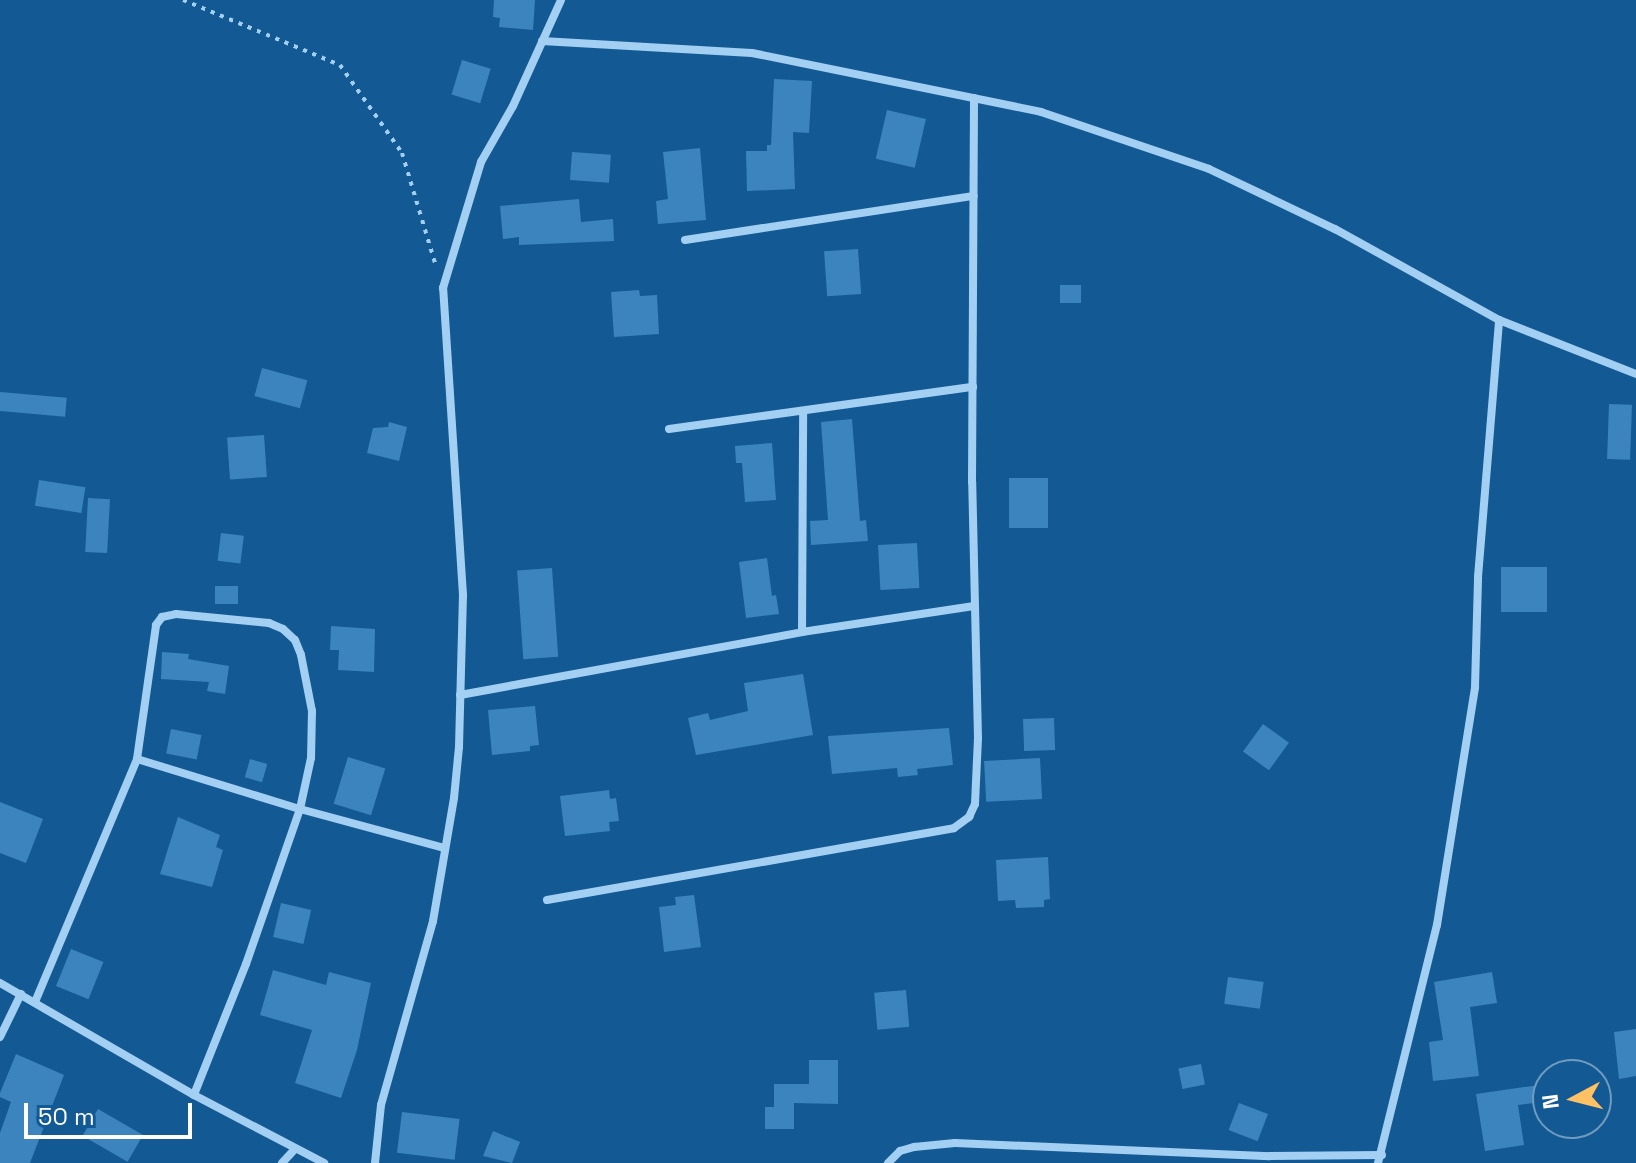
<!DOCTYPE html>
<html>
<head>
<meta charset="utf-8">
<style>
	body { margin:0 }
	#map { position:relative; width:1636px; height:1163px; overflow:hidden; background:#135a95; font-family:"Space Grotesk",sans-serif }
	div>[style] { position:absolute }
	.building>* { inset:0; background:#3c84bd; transform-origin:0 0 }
	.path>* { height:4px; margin-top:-2px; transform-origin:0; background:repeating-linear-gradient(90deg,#a3cff2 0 4px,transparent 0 10px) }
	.street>* { height:8px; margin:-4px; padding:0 4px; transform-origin:4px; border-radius:4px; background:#a3cff2 }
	span { translate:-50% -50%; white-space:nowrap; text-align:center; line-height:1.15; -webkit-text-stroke:7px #135a95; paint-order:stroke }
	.north { position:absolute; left:1532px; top:1059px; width:80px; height:80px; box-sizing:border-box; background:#135a95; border:2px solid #719cbf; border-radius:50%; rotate:263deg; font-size:22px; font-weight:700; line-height:32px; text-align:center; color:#fff }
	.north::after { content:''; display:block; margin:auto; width:28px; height:36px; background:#ffc164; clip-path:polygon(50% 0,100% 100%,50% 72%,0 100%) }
	.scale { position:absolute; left:24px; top:1103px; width:168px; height:36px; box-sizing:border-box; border:4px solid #fff; border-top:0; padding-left:10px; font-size:24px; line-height:28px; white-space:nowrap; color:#fff; -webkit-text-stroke:6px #135a95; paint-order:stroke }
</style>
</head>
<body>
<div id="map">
	<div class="building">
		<div style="clip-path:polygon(494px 0,535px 0,533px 30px,499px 27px,500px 18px,493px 17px)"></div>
		<div style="left:462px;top:60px;width:30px;height:36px;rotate:17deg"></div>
		<div style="clip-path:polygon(774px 79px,812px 81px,809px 133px,793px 132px,795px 189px,747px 191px,746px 151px,767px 151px,767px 145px,771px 145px)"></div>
		<div style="left:887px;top:110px;width:40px;height:50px;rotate:13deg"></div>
		<div style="clip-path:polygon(700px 148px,706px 220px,658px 224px,656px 201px,668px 199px,663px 152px)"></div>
		<div style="left:572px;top:152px;width:39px;height:28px;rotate:4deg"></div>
		<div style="clip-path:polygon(579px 199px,581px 222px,613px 219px,614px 241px,519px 245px,519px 237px,503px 239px,500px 206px)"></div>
		<div style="left:858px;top:249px;width:45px;height:34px;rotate:86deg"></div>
		<div style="left:1060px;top:285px;width:21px;height:18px"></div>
		<div style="clip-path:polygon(639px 290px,640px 296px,657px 295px,659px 334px,614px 337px,611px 292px)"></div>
		<div style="left:262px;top:368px;width:47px;height:29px;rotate:15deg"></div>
		<div style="left:0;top:392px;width:67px;height:19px;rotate:5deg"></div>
		<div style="left:1609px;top:404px;width:23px;height:55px;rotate:2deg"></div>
		<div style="clip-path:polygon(852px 419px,860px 521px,866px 520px,868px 541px,811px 545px,810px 521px,828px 520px,821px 422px)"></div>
		<div style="clip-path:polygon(389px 422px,407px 427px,399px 461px,367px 453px,373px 428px,388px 427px)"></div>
		<div style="left:264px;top:435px;width:42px;height:37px;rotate:86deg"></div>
		<div style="clip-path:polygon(772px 443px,776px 500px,745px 502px,742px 463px,736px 463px,735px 446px)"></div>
		<div style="left:1009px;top:478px;width:39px;height:50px"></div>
		<div style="left:39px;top:480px;width:47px;height:26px;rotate:9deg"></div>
		<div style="left:88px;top:498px;width:22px;height:54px;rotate:3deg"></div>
		<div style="left:221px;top:533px;width:23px;height:28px;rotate:7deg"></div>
		<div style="left:917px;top:543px;width:45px;height:39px;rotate:87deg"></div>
		<div style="clip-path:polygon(767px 558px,772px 596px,776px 595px,779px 614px,746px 618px,739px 562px)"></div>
		<div style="left:1547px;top:567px;width:45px;height:46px;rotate:90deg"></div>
		<div style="left:552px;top:568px;width:89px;height:35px;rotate:86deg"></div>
		<div style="left:215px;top:586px;width:23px;height:18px"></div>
		<div style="clip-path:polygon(331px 626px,375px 629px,374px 672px,338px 670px,339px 650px,330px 650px)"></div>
		<div style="clip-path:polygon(162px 652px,189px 654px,188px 659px,229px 666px,225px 694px,207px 691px,209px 682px,161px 679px)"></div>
		<div style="clip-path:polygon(803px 674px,813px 735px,696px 755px,688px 718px,708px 713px,710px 720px,748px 711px,744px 683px)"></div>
		<div style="clip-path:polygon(535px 706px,539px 745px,530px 746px,530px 751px,492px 755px,488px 710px)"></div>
		<div style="left:1054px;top:718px;width:32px;height:31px;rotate:88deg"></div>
		<div style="left:1263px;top:724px;width:32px;height:34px;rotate:36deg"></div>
		<div style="clip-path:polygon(949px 728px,953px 765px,917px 769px,918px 775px,898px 777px,897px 768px,832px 774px,828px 736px)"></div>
		<div style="left:171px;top:729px;width:31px;height:25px;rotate:11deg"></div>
		<div style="left:348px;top:757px;width:39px;height:49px;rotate:17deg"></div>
		<div style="left:1040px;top:758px;width:41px;height:56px;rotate:87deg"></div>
		<div style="left:250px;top:759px;width:18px;height:19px;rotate:16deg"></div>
		<div style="clip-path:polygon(609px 790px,610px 799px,616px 798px,619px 821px,609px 822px,610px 831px,565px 836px,560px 796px)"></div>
		<div style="clip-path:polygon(0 802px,43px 819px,26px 863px,0 853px)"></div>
		<div style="clip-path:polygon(178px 817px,220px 835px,216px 847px,223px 850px,212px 887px,160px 874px)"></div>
		<div style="clip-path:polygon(1048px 857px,1050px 899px,1044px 900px,1044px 907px,1016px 908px,1015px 900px,998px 901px,996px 860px)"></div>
		<div style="clip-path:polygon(694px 895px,701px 947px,664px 952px,659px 907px,676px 905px,675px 897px)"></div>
		<div style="left:281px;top:903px;width:31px;height:35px;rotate:13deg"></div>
		<div style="left:71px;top:949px;width:35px;height:40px;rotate:22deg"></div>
		<div style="clip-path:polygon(273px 970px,326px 985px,329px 972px,371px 983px,357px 1050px,341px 1098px,295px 1083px,312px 1030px,260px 1015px)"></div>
		<div style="clip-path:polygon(1492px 972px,1497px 1003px,1470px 1007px,1479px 1076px,1433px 1081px,1429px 1042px,1443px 1040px,1434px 982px)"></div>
		<div style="left:1228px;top:977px;width:36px;height:27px;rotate:8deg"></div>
		<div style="left:906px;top:990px;width:37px;height:32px;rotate:85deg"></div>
		<div style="clip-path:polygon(1636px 1029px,1636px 1076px,1619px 1079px,1614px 1032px)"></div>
		<div style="clip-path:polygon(16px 1054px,64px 1075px,30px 1163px,0 1163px,0 1133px,11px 1102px,0 1097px,0 1093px)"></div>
		<div style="clip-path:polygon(809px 1060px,838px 1060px,838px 1104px,794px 1103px,794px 1129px,765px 1129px,765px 1107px,774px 1107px,774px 1084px,809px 1084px)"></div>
		<div style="left:1201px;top:1064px;width:21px;height:23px;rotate:79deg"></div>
		<div style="clip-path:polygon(1546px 1084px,1548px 1101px,1518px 1105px,1524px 1145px,1485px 1151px,1476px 1094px)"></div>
		<div style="left:1239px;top:1103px;width:31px;height:29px;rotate:21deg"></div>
		<div style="left:98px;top:1109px;width:52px;height:31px;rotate:30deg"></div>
		<div style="left:402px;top:1112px;width:58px;height:41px;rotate:7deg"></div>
		<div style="clip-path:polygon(493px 1131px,520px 1142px,512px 1163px,483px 1156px)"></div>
	</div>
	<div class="path">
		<div style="left:183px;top:0;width:170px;rotate:22.5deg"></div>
		<div style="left:340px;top:65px;width:108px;rotate:54.8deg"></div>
		<div style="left:402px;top:153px;width:115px;rotate:73.3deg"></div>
	</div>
	<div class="street">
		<div style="left:542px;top:41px;width:210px;rotate:3.3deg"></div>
		<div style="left:752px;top:53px;width:295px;rotate:11.5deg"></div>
		<div style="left:1041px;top:112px;width:177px;rotate:18.7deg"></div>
		<div style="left:1209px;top:169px;width:140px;rotate:25.5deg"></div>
		<div style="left:1335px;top:229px;width:188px;rotate:29deg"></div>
		<div style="left:1499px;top:320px;width:147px;rotate:21.5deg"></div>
		<div style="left:685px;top:240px;width:292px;rotate:-8.7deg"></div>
		<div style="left:669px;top:429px;width:307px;rotate:-7.9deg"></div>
		<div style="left:802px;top:632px;width:221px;rotate:-89.7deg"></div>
		<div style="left:460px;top:695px;width:348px;rotate:-10.4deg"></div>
		<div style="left:802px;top:632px;width:174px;rotate:-8.6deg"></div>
		<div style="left:137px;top:759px;width:170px;rotate:17.1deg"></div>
		<div style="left:300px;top:809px;width:150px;rotate:15.1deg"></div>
		<div style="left:547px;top:900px;width:413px;rotate:-10deg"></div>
		<div style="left:954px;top:828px;width:19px;rotate:-36deg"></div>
		<div style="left:969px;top:817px;width:14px;rotate:-65deg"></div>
		<div style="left:975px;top:804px;width:66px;rotate:-87.4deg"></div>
		<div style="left:978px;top:738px;width:256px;rotate:-91.3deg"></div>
		<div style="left:972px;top:482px;width:384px;rotate:-89.7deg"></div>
		<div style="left:0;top:983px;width:224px;rotate:30deg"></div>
		<div style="left:194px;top:1095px;width:147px;rotate:27.6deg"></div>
		<div style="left:35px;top:1002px;width:264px;rotate:-67.2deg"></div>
		<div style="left:137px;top:759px;width:135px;rotate:-81.9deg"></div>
		<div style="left:156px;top:625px;width:10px;rotate:-53deg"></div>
		<div style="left:162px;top:617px;width:14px;rotate:-12deg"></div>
		<div style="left:176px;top:614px;width:93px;rotate:5.5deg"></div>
		<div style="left:269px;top:623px;width:15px;rotate:23deg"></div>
		<div style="left:283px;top:629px;width:16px;rotate:43deg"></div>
		<div style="left:295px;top:640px;width:16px;rotate:68deg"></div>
		<div style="left:301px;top:655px;width:57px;rotate:78.9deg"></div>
		<div style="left:312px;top:711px;width:47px;rotate:91.2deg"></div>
		<div style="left:311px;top:758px;width:52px;rotate:102.2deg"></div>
		<div style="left:300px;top:809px;width:164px;rotate:109.2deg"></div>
		<div style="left:246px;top:964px;width:141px;rotate:111.7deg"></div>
		<div style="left:0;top:1037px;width:48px;rotate:-64deg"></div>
		<div style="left:282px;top:1163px;width:18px;rotate:-47deg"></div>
		<div style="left:375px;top:1163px;width:58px;rotate:-84.1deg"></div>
		<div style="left:381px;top:1105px;width:191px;rotate:-74.2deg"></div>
		<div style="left:433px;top:921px;width:125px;rotate:-80.3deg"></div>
		<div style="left:454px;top:798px;width:51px;rotate:-84.4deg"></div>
		<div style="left:459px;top:747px;width:152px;rotate:-88.5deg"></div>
		<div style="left:463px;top:595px;width:308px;rotate:-93.7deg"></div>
		<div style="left:443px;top:288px;width:132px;rotate:-73.2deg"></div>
		<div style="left:481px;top:162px;width:64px;rotate:-60.3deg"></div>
		<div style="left:513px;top:106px;width:116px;rotate:-65.6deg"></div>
		<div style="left:888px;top:1163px;width:17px;rotate:-45deg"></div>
		<div style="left:900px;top:1151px;width:15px;rotate:-16deg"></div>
		<div style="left:914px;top:1147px;width:41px;rotate:-5.6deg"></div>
		<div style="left:955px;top:1143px;width:315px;rotate:2.4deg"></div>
		<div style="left:1270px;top:1156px;width:112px;rotate:-0.5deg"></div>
		<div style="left:1378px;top:1163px;width:245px;rotate:-76.1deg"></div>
		<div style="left:1437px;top:925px;width:241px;rotate:-80.9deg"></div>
		<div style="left:1475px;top:687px;width:110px;rotate:-88.4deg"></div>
		<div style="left:1478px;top:577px;width:258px;rotate:-85.3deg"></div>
	</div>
	<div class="north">N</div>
	<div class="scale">50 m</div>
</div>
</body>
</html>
